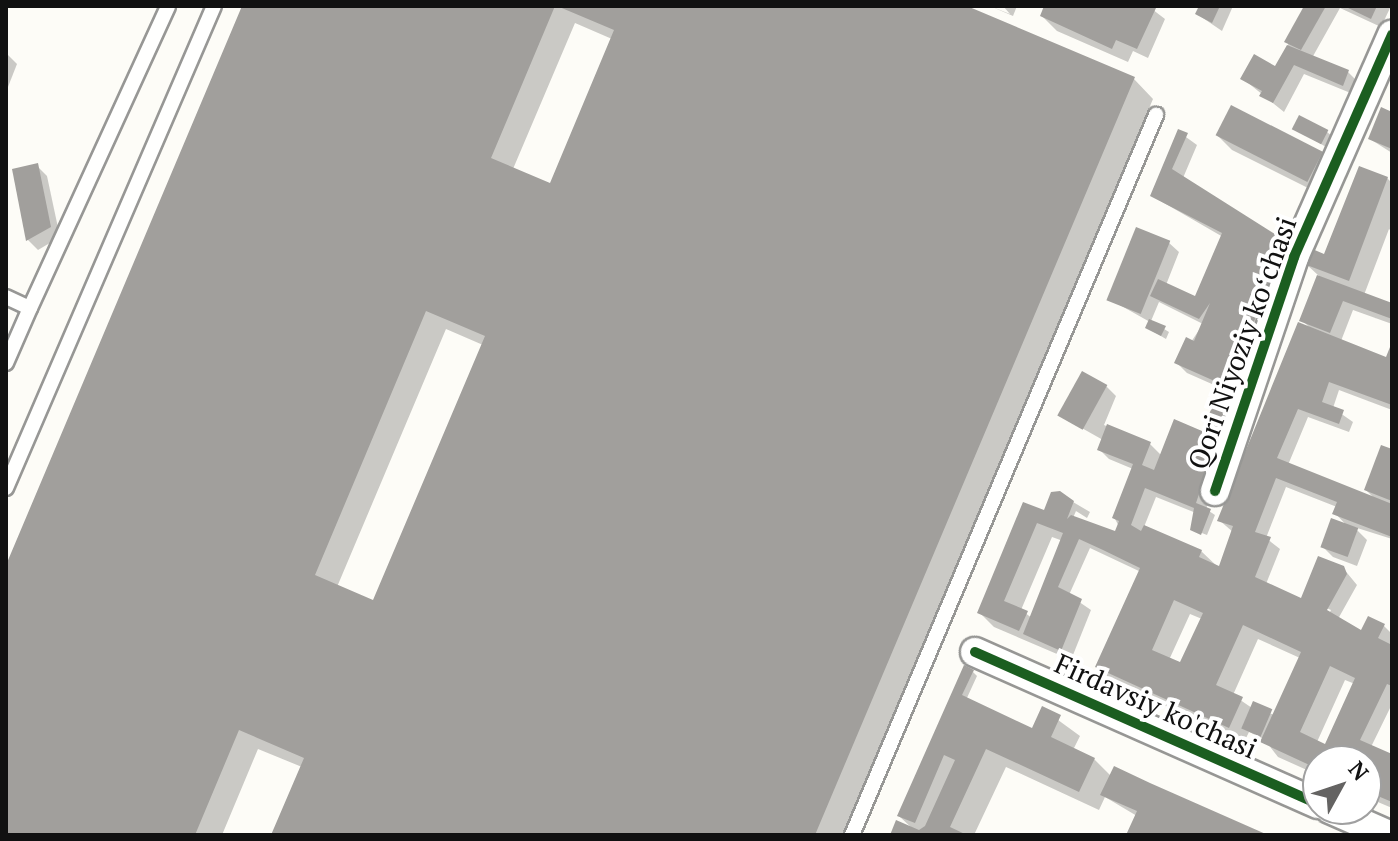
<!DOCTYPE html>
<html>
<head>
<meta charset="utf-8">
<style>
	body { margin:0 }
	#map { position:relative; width:1398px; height:841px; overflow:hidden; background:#fdfcf7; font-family:"PT Serif",serif }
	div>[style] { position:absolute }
	.shadow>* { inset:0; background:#0003 }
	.building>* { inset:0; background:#a19f9c; transform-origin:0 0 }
	.roads { filter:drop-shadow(2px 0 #979795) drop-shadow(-2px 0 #979795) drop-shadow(0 2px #979795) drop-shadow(0 -2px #979795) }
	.service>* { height:14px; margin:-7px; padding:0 7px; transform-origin:7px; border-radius:7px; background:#fffffe }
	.minor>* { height:28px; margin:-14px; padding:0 14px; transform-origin:14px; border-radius:14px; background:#fffffe }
	.cycleway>* { height:10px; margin:-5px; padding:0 5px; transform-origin:5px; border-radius:5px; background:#1b5e20 }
	span { translate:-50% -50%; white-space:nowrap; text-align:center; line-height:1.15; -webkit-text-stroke:8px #fff; paint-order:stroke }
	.street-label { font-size:28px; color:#111 }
	.frame { position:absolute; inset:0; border:8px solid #111; pointer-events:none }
	.north { position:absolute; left:1302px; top:745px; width:80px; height:80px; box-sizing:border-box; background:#fff; border:2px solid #a0a0a0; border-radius:50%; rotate:50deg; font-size:22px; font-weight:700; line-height:32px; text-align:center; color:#111 }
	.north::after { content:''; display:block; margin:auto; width:28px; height:36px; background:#646362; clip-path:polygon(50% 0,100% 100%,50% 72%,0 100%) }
</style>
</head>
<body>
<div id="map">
	<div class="shadow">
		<div style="clip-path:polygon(evenodd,244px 6px,962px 6px,1134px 79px,1153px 99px,843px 835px,274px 835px,302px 767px,258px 749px,222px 835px,6px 835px,6px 570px,244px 6px,575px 23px,612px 39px,551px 185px,513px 169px,575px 23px,244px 6px,446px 329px,483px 345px,375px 602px,337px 587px,446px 329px)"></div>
		<div style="clip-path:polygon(990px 6px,1010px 14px,1003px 6px,1017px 6px,1013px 16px)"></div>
		<div style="clip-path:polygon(1046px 6px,1148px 6px,1165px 19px,1148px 58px,1133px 51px,1128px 62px,1057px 31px,1042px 16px)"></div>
		<div style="clip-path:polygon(1201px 6px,1233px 6px,1222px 31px,1197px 14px)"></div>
		<div style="clip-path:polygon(1308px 6px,1391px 6px,1381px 27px,1340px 8px,1312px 58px,1348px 72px,1358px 82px,1353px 94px,1304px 74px,1284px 112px,1242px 78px,1276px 68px)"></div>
		<div style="clip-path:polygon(6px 53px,17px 64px,6px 92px)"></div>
		<div style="clip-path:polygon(1392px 114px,1392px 153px,1370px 139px)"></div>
		<div style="clip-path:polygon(1294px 128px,1327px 132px,1332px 136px,1326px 147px)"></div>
		<div style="clip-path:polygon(1179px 132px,1197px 145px,1183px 178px,1285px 242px,1239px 396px,1187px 373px,1177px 363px,1203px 324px,1159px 302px,1151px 321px,1169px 332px,1166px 339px,1147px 328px,1150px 322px,1109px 299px,1168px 242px,1179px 252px,1166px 285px,1196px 299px,1223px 237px,1152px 196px)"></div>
		<div style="clip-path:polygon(1217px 135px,1322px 154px,1337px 169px,1326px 197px,1232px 150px)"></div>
		<div style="clip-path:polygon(37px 166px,47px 176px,60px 237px,38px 250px,28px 240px,14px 170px)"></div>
		<div style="clip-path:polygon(evenodd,1387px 178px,1392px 183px,1392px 232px,1389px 229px,1364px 295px,1392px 305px,1392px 324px,1353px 310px,1341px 341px,1387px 359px,1392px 347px,1392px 410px,1339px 390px,1333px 408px,1353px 422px,1349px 432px,1308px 417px,1288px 465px,1376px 500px,1366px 490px,1392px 450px,1392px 539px,1354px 527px,1367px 540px,1357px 566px,1333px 557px,1323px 547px,1348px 527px,1335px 513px,1337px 507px,1286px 487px,1266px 538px,1280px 549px,1266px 584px,1302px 601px,1343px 568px,1357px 585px,1338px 619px,1362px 633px,1384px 626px,1392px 634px,1392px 704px,1371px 747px,1392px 757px,1392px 808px,1366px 797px,1366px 761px,1318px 761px,1318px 775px,1278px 757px,1264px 739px,1249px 732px,1244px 742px,1113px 682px,1098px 667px,1141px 572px,1090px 548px,1069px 595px,1091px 610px,1071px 660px,994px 627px,979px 612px,1024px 504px,1053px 516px,1073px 502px,1090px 512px,1087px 518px,1076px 511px,1073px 518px,1126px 540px,1114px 517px,1133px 469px,1109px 459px,1099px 449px,1103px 440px,1064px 418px,1106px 386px,1116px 396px,1104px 425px,1150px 444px,1162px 456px,1204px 434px,1216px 402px,1228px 448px,1206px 509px,1215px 515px,1207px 535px,1194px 530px,1196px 513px,1156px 497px,1144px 527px,1201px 551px,1220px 569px,1233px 532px,1219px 520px,1311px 329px,1302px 320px,1319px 276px,1306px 264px,1326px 257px,1387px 178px,1052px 537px,1063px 541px,1032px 618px,1021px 610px,1052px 537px,1387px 178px,1312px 602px,1331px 610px,1329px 614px,1312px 602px,1387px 178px,1190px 614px,1202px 619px,1181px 665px,1169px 660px,1190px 614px,1387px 178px,1258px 639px,1300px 658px,1275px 715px,1252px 708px,1233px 695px,1258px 639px,1387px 178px,1345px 680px,1355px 684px,1326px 747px,1317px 742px,1345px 680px)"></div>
		<div style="clip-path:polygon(973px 672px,977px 676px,966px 700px,1033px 731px,1043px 709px,1080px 736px,1073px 750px,1094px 759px,1111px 776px,1263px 835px,1128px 835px,1137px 816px,1105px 797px,1099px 810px,1006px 767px,974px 835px,892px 835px,914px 830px,899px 816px)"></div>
	</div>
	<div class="building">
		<div style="clip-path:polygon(evenodd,242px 6px,555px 6px,491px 158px,550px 183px,614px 30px,557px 6px,967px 6px,1135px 77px,815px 835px,271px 835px,304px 758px,239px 730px,195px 835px,6px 835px,6px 565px,242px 6px,426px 311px,485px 336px,373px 600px,315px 575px,426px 311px)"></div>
		<div style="clip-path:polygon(1044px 6px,1153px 6px,1156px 8px,1137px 49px,1116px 40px,1112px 49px,1040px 16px)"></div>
		<div style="clip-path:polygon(1199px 6px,1220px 6px,1212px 23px,1195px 14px)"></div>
		<div style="clip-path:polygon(1304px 6px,1326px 6px,1301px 50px,1284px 42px)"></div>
		<div style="clip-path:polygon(1344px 6px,1377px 6px,1371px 19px)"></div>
		<div style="clip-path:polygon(1287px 45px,1349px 70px,1343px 86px,1294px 65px,1273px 103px,1259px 96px,1262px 91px,1240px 79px,1254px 54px,1275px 66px)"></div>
		<div style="left:1231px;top:105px;width:103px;height:34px;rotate:27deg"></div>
		<div style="clip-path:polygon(1381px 107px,1392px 112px,1392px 149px,1368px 139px)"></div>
		<div style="left:1299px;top:115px;width:33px;height:16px;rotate:27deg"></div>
		<div style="clip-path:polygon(1178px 129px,1188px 133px,1172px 169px,1286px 241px,1228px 387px,1174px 363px,1186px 337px,1194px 341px,1210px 303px,1199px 319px,1150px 296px,1158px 279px,1195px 296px,1222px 233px,1150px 196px)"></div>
		<div style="clip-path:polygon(38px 163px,51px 227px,26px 241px,12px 169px)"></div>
		<div style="clip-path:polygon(1359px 166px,1388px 177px,1349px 281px,1304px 264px,1310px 248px,1324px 254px)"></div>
		<div style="left:1136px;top:227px;width:37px;height:79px;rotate:22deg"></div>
		<div style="clip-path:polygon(1317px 275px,1392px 303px,1392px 319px,1343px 301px,1330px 333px,1299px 321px)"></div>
		<div style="clip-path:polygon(1149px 319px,1166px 326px,1161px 336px,1145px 328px)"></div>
		<div style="clip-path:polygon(evenodd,1298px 322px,1386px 357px,1392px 342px,1392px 405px,1329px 382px,1322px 402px,1344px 410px,1339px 424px,1298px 409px,1277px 458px,1392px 504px,1392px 537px,1332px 514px,1337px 502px,1276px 478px,1255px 532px,1271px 537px,1255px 577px,1301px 598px,1318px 556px,1344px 566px,1347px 574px,1327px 610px,1361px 630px,1368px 616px,1385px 624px,1378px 638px,1392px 645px,1392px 686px,1387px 684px,1360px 740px,1392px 754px,1392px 802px,1366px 791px,1366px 761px,1318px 761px,1318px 769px,1260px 742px,1301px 652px,1243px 625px,1216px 685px,1243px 697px,1229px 728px,1095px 667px,1140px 568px,1103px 550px,1079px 539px,1058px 587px,1082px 599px,1061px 651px,1023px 634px,1063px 533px,1037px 523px,1004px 601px,1028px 611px,1019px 631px,977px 613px,1023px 502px,1044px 510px,1051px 492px,1060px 491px,1074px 501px,1067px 519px,1071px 515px,1115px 531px,1119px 521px,1112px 518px,1133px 464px,1097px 450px,1107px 424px,1151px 442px,1142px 465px,1154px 470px,1174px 419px,1202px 431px,1215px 400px,1234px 408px,1218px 437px,1196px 503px,1211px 509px,1201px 535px,1190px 530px,1194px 508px,1145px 488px,1131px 525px,1141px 531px,1144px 525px,1202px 550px,1199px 557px,1219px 566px,1233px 526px,1217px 521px,1298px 322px,1174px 600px,1203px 613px,1180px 662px,1152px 650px,1174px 600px,1298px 322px,1330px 666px,1355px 678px,1325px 744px,1300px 732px,1330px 666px)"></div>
		<div style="left:1082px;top:371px;width:29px;height:51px;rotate:29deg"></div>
		<div style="clip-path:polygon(1381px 445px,1392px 449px,1392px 501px,1364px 490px)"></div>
		<div style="left:1331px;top:518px;width:29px;height:31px;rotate:20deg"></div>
		<div style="clip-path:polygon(964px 665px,974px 670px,962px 695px,1032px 728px,1042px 706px,1061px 715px,1051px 737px,1095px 758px,1079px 792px,986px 749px,950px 827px,967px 835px,890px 835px,896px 820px,919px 830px,925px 826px,955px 760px,944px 755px,915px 823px,897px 816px)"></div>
		<div style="left:1253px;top:701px;width:21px;height:30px;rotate:23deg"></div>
		<div style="clip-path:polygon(1114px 766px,1150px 783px,1268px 835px,1126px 835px,1137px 811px,1100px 795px)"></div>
	</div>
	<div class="roads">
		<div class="service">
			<div style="left:6px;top:297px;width:26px;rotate:25deg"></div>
			<div style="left:30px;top:308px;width:332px;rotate:-65.4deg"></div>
			<div style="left:6px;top:363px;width:60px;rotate:-66.4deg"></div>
			<div style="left:6px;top:488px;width:525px;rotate:-66.66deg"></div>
			<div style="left:852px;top:835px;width:782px;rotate:-67.11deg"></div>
		</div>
		<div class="minor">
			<div style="left:1215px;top:491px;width:247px;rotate:-71.3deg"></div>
			<div style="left:1294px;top:257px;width:243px;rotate:-66.2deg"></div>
			<div style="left:975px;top:652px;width:375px;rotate:23.9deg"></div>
			<div style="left:1330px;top:809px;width:64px;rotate:23.8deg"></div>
		</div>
	</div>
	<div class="cycleway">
		<div style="left:1215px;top:491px;width:247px;rotate:-71.3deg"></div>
		<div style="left:1294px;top:257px;width:243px;rotate:-66.2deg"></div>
		<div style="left:975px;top:652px;width:375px;rotate:23.9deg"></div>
	</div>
	<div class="street-label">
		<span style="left:1242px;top:343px;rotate:-70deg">Qori Niyoziy koʻchasi</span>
		<span style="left:1156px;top:706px;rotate:24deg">Firdavsiy ko'chasi</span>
	</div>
	<div class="frame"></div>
	<div class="north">N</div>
</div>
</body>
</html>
